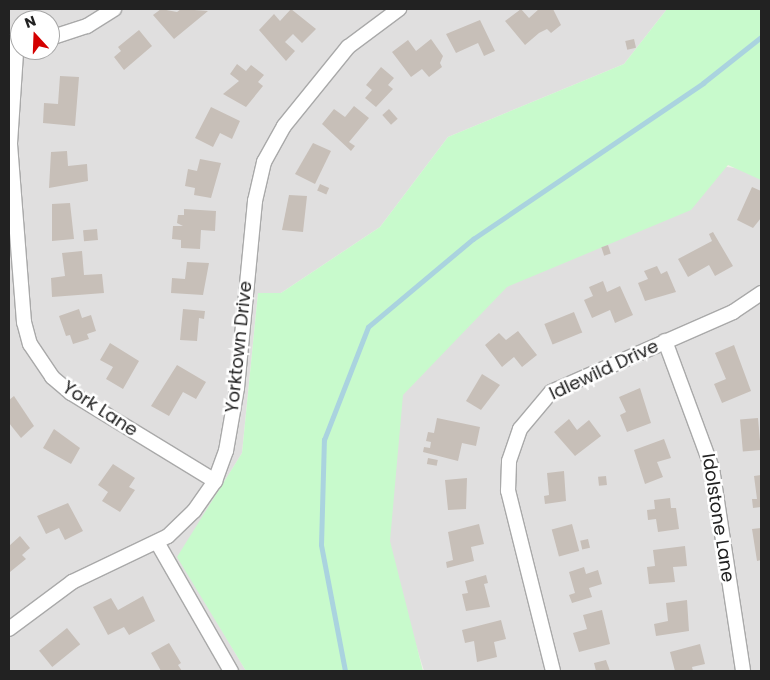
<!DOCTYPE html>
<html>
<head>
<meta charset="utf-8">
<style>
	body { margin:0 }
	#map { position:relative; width:770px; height:680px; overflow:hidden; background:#f2efe9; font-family:Poppins,sans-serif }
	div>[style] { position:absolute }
	.residential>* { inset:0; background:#e0dfdf }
	.park>* { inset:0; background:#c8facc }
	.stream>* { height:4.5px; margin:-2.25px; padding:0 2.25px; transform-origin:2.25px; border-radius:2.25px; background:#aad3df }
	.building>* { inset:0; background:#c7bfb8; transform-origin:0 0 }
	.roads { filter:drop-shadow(1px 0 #a9a9a9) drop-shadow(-1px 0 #a9a9a9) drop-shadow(0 1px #a9a9a9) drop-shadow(0 -1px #a9a9a9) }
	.street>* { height:14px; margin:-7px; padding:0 7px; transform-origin:7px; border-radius:7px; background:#fff }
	span { translate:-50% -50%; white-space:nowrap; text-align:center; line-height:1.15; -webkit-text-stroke:5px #fff; paint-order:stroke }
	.street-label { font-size:18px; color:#222 }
	.frame { position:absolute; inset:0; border:10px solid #222; pointer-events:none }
	.north { position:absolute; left:10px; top:10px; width:50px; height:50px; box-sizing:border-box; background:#fff; border:1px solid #a7a7a7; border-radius:50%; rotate:340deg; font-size:14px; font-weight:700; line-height:20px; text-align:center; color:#222 }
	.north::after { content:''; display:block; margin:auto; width:18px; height:22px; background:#d40000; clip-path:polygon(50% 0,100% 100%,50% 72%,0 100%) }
</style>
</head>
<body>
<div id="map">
	<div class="residential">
		<div style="clip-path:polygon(evenodd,9px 9px,667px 9px,624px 64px,448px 137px,380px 227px,281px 293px,258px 293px,242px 453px,178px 557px,246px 671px,9px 671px,9px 9px,20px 20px,50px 20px,50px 50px,20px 50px,20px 20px)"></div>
		<div style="clip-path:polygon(714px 165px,761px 172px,761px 671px,424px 671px,378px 523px,379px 428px,415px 353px,518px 249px)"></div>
	</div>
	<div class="park">
		<div style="clip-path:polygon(667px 9px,761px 9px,761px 180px,728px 165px,691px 210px,507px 287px,403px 395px,390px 541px,423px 671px,246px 671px,177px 557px,242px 453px,258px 293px,281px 293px,380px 227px,448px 137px,624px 64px)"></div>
	</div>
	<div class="stream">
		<div style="left:345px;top:671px;width:128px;rotate:-100.8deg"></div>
		<div style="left:321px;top:545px;width:105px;rotate:-88.4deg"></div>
		<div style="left:324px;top:440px;width:121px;rotate:-68.7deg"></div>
		<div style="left:368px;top:327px;width:137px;rotate:-40deg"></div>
		<div style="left:473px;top:239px;width:278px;rotate:-34.1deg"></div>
		<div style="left:703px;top:83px;width:74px;rotate:-38.4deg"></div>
	</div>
	<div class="building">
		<div style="clip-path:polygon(161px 9px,177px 12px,181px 9px,208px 11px,174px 39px,153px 15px)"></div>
		<div style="clip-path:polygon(291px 9px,316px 29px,302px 43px,293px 34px,285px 42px,295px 51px,286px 61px,259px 30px,274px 14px,280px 21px)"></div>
		<div style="clip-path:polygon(521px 9px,529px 18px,539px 9px,553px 9px,561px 25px,551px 33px,547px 29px,539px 33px,525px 45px,505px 21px)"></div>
		<div style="clip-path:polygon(480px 20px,495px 51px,484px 56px,478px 43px,456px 53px,446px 34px)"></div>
		<div style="clip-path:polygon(139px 30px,152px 46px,124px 70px,114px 57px,121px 51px,118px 47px)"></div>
		<div style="clip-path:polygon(431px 39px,443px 56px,440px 63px,442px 67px,429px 77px,422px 69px,411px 77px,392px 52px,408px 40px,416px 51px)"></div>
		<div style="left:634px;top:39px;width:9px;height:9px;rotate:77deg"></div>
		<div style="clip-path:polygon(237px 64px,246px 71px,251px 65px,264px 75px,258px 82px,263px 86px,246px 107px,223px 94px,239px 81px,230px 74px)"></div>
		<div style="clip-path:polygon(381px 67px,394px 78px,388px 85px,393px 89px,376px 107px,365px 98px,372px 90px,366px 85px)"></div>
		<div style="clip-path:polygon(60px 76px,79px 77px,75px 126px,43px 123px,44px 103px,58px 104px)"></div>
		<div style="clip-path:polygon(354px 106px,369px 118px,349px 142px,355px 146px,351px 151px,322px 124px,334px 109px,345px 117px)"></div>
		<div style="clip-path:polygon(211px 107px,240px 121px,232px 139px,220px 133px,213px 147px,195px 138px)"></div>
		<div style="left:389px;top:109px;width:13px;height:9px;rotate:48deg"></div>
		<div style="clip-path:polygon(313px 143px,331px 151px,315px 184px,295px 174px)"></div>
		<div style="clip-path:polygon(67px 151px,68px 166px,87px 164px,88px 181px,49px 188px,51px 152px)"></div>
		<div style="clip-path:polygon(200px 159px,221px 163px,211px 198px,194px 195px,195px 188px,185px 186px,188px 169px,197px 171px)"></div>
		<div style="left:320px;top:184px;width:10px;height:7px;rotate:24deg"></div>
		<div style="clip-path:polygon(752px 187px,761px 191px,761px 218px,753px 228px,737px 220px)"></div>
		<div style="clip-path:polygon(289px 195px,307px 196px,303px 232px,282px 230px)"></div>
		<div style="clip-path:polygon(70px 203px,74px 239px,52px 241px,52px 204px)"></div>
		<div style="clip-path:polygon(184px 209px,216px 211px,215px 231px,201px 230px,200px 249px,181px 248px,181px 240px,172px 239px,173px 226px,183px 226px,177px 223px,178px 215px,184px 215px)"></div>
		<div style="left:97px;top:229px;width:11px;height:14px;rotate:85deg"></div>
		<div style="clip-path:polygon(713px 232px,733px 266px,715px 276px,709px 265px,688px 277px,678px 259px,712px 241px,709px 234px)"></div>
		<div style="left:608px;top:245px;width:9px;height:7px;rotate:72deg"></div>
		<div style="clip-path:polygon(82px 251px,84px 275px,102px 274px,104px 293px,52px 297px,51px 278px,65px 276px,62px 253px)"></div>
		<div style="clip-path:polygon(187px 262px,209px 263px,203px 295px,171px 293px,172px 278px,185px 279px)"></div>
		<div style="clip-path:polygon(657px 266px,661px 274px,667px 271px,676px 292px,645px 301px,638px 283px,648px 279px,644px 271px)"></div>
		<div style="clip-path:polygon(603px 281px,607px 292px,620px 286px,633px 315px,615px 323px,610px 310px,592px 318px,584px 300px,593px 296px,589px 287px)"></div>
		<div style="clip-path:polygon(79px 309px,82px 318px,91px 315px,96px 331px,87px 334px,89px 339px,73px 344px,70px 335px,66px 336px,59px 316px)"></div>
		<div style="clip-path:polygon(183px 309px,205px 311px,204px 319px,199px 318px,197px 341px,180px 340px)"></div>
		<div style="left:574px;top:312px;width:22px;height:32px;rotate:68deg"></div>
		<div style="clip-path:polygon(518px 331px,537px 355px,522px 367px,514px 357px,502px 367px,485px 345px,499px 333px,506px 340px)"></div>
		<div style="clip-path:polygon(110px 343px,139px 361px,123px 389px,106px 379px,113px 367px,100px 360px)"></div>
		<div style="clip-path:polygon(734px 345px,751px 391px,722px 403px,714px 384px,726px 379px,715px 353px)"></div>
		<div style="clip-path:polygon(177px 365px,206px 382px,196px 399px,183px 392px,169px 416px,151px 406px)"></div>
		<div style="clip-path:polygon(482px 374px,500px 385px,481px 410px,466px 401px)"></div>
		<div style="clip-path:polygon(640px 388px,651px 423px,627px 432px,620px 415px,626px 412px,619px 397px)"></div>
		<div style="clip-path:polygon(14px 396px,34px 426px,21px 438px,9px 423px,9px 400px)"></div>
		<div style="clip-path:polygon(437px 418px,480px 427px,476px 446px,462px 443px,458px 461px,423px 452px,424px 447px,430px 448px,431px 442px,426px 441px,428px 432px,434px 433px)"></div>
		<div style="left:758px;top:418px;width:32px;height:18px;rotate:85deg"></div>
		<div style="clip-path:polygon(569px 419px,577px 430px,589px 420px,601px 436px,575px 456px,554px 432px)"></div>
		<div style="clip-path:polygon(54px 429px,80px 448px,71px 464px,43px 448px)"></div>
		<div style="clip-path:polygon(664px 439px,671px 458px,657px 462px,663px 477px,645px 484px,634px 450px)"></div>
		<div style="left:428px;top:458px;width:10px;height:6px;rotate:11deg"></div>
		<div style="clip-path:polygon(113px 464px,135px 478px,129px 487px,135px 490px,120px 512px,102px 501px,108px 492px,98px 485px)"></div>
		<div style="clip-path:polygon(564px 471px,566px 501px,545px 504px,544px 496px,549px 495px,547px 473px)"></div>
		<div style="clip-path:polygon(761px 475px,761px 507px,753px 508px,752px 499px,757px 499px,754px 476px)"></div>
		<div style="left:606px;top:476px;width:9px;height:8px;rotate:84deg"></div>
		<div style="clip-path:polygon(467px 478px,466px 509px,448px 510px,445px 480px)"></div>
		<div style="clip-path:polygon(670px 498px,671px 508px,676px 508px,679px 529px,658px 532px,656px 519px,648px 520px,647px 510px,655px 509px,654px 500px)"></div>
		<div style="clip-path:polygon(68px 503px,83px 531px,65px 540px,59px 528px,46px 534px,37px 516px)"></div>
		<div style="clip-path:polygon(479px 524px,484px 544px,471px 547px,474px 561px,447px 568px,446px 562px,453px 560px,448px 532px)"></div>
		<div style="left:572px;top:524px;width:28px;height:21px;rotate:75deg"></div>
		<div style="clip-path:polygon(761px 528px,761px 560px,757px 561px,752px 529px)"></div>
		<div style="clip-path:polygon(20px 536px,30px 548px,22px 555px,26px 559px,10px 572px,9px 546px)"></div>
		<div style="left:588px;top:539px;width:9px;height:8px;rotate:77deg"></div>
		<div style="clip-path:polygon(685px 546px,687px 566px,673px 567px,675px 582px,649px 584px,647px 567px,655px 566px,653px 550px)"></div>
		<div style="clip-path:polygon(584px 567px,586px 574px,598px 570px,602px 584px,589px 588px,592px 597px,572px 603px,569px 595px,575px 593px,569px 572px)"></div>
		<div style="clip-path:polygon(486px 575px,488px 583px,484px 584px,490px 607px,466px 611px,462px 594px,468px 593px,465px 581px)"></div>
		<div style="clip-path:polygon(143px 596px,155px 621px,129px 635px,124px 627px,108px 635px,93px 607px,111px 598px,118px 610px)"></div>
		<div style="clip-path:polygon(687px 600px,689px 631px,656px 636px,654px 624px,668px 621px,666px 603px)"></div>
		<div style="clip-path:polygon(602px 610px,610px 644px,579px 652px,573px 633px,587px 629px,583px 615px)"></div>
		<div style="clip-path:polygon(501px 620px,506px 639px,494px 642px,497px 657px,477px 662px,474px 641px,465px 643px,462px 630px)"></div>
		<div style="left:67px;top:628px;width:21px;height:36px;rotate:51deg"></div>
		<div style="clip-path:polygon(169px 643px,181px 663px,178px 665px,182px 671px,161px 671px,151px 653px)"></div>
		<div style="clip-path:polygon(700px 644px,705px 664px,692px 667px,693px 671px,675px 671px,670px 652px)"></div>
		<div style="clip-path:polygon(606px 660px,610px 671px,596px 671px,594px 663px)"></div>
	</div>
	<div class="roads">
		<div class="street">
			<div style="left:17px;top:38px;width:106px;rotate:93.8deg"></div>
			<div style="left:10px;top:144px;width:179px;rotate:85.5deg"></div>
			<div style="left:24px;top:322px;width:23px;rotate:75deg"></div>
			<div style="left:30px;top:344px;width:40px;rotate:56deg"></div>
			<div style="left:52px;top:377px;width:25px;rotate:40deg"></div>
			<div style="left:71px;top:393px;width:169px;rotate:31.4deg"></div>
			<div style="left:50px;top:38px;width:39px;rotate:-18deg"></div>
			<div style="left:87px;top:26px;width:32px;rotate:-32deg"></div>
			<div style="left:665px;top:341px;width:135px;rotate:69.7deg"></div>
			<div style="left:712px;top:468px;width:205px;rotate:81.3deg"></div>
			<div style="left:157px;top:542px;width:149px;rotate:60.2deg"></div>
			<div style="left:9px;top:629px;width:79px;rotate:-36.7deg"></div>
			<div style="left:72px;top:582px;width:106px;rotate:-25.6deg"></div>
			<div style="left:168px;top:536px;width:36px;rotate:-44deg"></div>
			<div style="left:194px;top:511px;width:37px;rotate:-55deg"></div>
			<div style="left:215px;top:481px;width:32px;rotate:-70deg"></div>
			<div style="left:226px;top:451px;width:64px;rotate:-80.1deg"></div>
			<div style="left:237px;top:388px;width:188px;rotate:-84.5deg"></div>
			<div style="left:255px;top:201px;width:40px;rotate:-77deg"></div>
			<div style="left:264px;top:162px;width:41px;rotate:-60.9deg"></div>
			<div style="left:284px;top:126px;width:102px;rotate:-51deg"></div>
			<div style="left:348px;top:47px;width:64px;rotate:-36.7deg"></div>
			<div style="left:553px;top:671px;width:186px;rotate:-104deg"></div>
			<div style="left:508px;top:491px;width:30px;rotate:-88deg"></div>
			<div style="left:509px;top:461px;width:34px;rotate:-71deg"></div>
			<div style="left:520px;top:429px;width:48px;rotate:-50deg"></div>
			<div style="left:551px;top:392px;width:199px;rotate:-23.7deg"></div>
			<div style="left:733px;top:312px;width:34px;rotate:-34deg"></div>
		</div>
	</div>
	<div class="street-label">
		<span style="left:239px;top:347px;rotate:-84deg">Yorktown Drive</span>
		<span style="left:604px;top:370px;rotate:-25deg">Idlewild Drive</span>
		<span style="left:100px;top:409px;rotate:33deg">York Lane</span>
		<span style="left:718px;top:518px;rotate:81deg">Idolstone Lane</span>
	</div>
	<div class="frame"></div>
	<div class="north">N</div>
</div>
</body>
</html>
